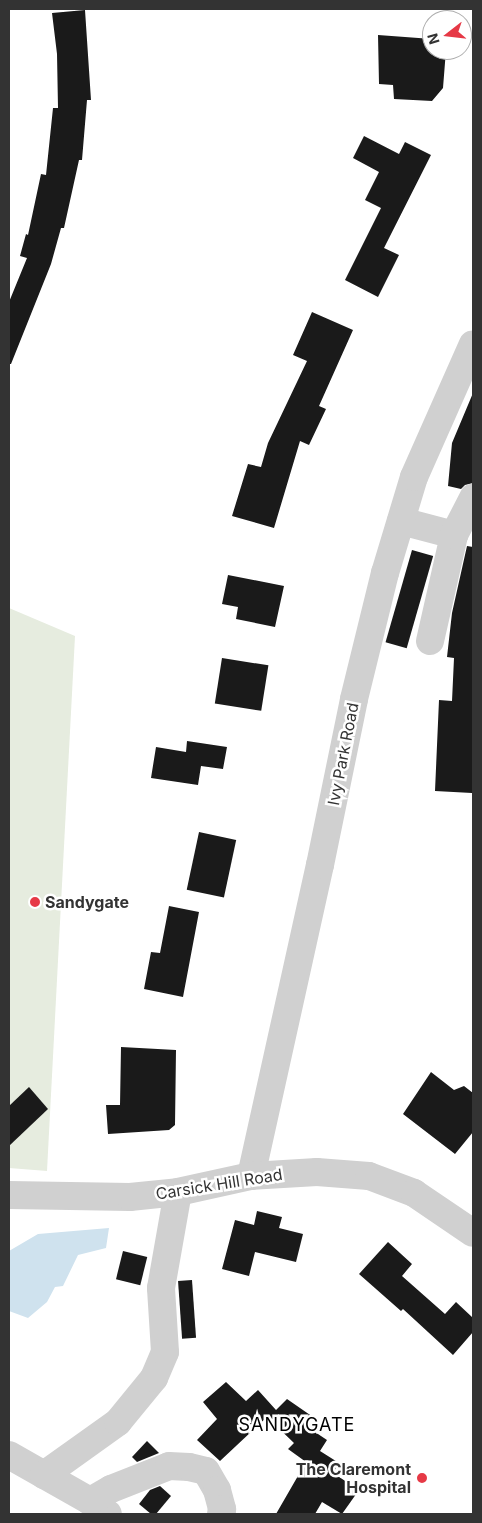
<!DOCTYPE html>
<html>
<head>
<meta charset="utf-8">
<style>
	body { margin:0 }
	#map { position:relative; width:482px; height:1523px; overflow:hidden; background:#fff; font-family:Inter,sans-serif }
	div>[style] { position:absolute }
	.green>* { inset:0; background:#e6ecdf }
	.water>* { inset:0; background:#cfe2ee }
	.building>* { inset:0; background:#1a1a1a; transform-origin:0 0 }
	.minor>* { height:28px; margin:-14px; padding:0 14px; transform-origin:14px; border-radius:14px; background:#d0d0d0 }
	.dots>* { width:14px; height:14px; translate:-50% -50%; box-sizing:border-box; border:2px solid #fff; border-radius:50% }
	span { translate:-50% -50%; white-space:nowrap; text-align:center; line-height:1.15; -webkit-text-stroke:5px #fff; paint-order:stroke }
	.street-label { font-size:16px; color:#333 }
	.poi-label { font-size:16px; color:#333; font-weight:700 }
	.left { translate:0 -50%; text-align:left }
	.right { translate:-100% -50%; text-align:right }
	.neighbourhood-label { font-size:18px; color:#000; letter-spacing:1px }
	.frame { position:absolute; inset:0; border:10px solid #333; pointer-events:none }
	.north { position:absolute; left:422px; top:10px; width:50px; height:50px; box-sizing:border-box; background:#fff; border:1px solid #adadad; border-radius:50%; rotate:254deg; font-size:14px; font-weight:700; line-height:20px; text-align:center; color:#333 }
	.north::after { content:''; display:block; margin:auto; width:18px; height:22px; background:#e63946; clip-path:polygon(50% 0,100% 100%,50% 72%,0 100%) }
</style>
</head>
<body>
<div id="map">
	<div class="green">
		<div style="clip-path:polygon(9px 608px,75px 636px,47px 1171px,9px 1168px)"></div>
	</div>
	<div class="water">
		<div style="clip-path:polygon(109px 1228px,106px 1248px,78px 1255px,63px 1286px,55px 1287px,47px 1302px,28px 1318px,9px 1311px,9px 1251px,38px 1234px)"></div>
	</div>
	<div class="building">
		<div style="clip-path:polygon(85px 10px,91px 100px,87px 100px,82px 160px,79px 160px,64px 228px,61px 228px,51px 264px,11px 364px,9px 364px,9px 302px,27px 258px,20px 256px,26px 234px,28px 235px,41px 174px,46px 175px,53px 108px,58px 108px,57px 54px,52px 13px)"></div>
		<div style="clip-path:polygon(378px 35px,432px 39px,432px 50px,446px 50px,443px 88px,432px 101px,394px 99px,393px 85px,379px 84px)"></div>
		<div style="clip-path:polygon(364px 136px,399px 154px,405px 142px,431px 155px,384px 248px,399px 255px,378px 297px,345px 280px,381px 208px,365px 200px,379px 172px,353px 158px)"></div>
		<div style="clip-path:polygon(312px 312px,353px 330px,319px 406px,326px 409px,309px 445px,300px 441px,274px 528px,232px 516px,248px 464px,261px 467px,268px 443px,307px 361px,293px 355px)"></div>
		<div style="clip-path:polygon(473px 393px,473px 483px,465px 485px,461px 489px,448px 486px,452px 443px)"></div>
		<div style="clip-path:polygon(467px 546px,473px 547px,472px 793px,435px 791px,439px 700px,452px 701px,454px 658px,447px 657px,452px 613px)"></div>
		<div style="left:412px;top:550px;width:22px;height:96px;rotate:16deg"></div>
		<div style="clip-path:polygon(228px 575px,284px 586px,275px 627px,236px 619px,238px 607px,222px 604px)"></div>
		<div style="left:222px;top:658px;width:47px;height:46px;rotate:9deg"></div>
		<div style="clip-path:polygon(187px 741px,227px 747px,223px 769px,201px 766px,198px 785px,151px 778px,156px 747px,186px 752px)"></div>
		<div style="left:199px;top:832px;width:38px;height:59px;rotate:12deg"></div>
		<div style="clip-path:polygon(169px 906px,199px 912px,183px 997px,144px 989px,151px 952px,160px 953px)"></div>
		<div style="clip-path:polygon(121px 1047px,176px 1050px,175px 1125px,169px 1130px,108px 1134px,106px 1105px,120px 1105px)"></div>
		<div style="clip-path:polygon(431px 1072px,454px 1090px,464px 1086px,473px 1093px,473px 1132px,455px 1154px,403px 1114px)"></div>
		<div style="clip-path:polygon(29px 1087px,48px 1109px,9px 1146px,9px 1106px)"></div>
		<div style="clip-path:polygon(257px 1211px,282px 1217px,279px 1228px,303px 1234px,296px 1262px,255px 1252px,249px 1276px,222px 1269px,235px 1220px,254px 1225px)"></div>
		<div style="clip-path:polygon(388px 1242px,412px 1264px,402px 1276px,445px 1314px,456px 1302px,473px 1318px,473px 1332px,453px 1355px,403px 1309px,401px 1311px,359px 1274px)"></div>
		<div style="left:123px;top:1251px;width:25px;height:29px;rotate:14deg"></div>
		<div style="left:192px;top:1280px;width:58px;height:14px;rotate:86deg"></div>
		<div style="clip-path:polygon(226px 1382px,246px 1401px,258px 1390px,276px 1410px,287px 1399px,313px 1417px,306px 1426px,327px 1440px,320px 1451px,339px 1463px,333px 1473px,359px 1490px,342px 1514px,322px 1502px,315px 1514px,276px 1514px,306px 1462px,288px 1449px,294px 1443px,267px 1417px,220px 1461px,197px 1440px,217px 1419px,203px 1402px)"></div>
		<div style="clip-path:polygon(147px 1441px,159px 1453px,137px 1462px,132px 1457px)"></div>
		<div style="clip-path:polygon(160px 1486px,171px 1496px,156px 1514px,151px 1514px,139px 1504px,150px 1490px)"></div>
	</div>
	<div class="minor">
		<div style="left:401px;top:521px;width:55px;rotate:14.8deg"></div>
		<div style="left:430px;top:641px;width:109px;rotate:-77.2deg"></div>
		<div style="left:454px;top:535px;width:42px;rotate:-62.8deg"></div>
		<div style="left:251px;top:1176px;width:319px;rotate:-77.5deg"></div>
		<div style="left:320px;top:865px;width:169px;rotate:-78.4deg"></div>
		<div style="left:354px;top:699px;width:130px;rotate:-76.2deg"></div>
		<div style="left:385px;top:573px;width:100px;rotate:-73.2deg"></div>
		<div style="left:414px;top:477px;width:145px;rotate:-66.1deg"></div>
		<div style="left:9px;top:1195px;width:121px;rotate:0.9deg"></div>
		<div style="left:130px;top:1197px;width:48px;rotate:-5.9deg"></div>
		<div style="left:178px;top:1192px;width:75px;rotate:-12.4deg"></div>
		<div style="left:251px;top:1176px;width:66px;rotate:-3.5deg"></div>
		<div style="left:317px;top:1172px;width:52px;rotate:4.4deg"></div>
		<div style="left:369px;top:1176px;width:48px;rotate:20.7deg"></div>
		<div style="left:414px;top:1193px;width:71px;rotate:34.1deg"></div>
		<div style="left:9px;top:1455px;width:93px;rotate:29.6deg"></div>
		<div style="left:90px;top:1501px;width:22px;rotate:36deg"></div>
		<div style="left:44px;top:1475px;width:91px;rotate:-35.6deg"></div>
		<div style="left:118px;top:1422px;width:57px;rotate:-50.7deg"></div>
		<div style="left:154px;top:1378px;width:28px;rotate:-67deg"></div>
		<div style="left:165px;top:1352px;width:64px;rotate:-93.6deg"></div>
		<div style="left:161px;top:1288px;width:97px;rotate:-80deg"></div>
		<div style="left:90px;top:1501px;width:24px;rotate:-30deg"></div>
		<div style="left:111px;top:1489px;width:62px;rotate:-21.6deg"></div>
		<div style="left:169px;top:1466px;width:20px;rotate:3deg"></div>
		<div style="left:189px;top:1467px;width:17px;rotate:13deg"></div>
		<div style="left:206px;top:1471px;width:22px;rotate:60deg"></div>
		<div style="left:217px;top:1490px;width:20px;rotate:75deg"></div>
		<div style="left:222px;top:1509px;width:5px;rotate:101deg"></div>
	</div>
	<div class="dots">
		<div style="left:35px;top:902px;background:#e63946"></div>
		<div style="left:422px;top:1478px;background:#e63946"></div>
	</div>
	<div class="street-label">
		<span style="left:343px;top:754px;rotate:-79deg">Ivy Park Road</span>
		<span style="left:219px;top:1184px;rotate:-9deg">Carsick Hill Road</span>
	</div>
	<div class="poi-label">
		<span class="left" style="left:45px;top:902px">Sandygate</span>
		<span class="right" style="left:411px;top:1478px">The Claremont<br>Hospital</span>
	</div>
	<div class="neighbourhood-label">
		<span style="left:297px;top:1425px">SANDYGATE</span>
	</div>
	<div class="frame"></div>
	<div class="north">N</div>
</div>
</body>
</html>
